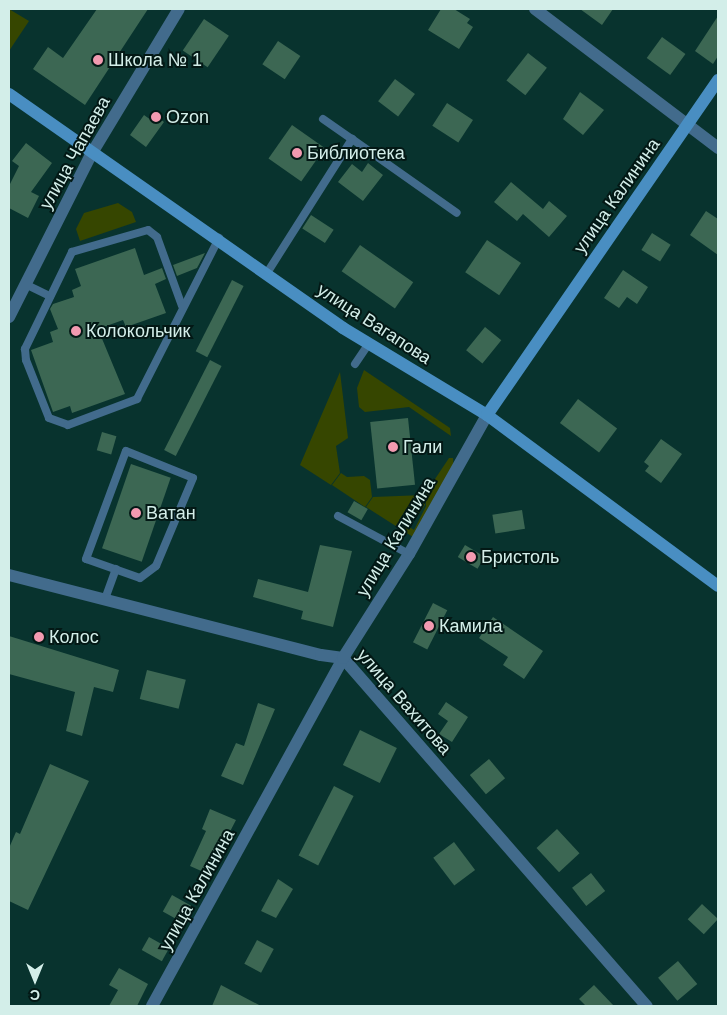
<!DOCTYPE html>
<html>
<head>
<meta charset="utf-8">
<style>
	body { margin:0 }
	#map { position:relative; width:727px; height:1015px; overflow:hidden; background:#08332e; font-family:Arial,sans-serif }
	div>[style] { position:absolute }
	.green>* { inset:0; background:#364600 }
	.building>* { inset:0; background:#3c6753; transform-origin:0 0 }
	.lane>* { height:8px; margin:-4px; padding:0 4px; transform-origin:4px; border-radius:4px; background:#426b8c }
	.street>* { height:12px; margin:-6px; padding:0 6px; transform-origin:6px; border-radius:6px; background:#426b8c }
	.secondary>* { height:12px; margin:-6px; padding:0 6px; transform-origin:6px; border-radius:6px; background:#498ec2 }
	.dots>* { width:14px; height:14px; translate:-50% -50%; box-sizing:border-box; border:2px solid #031815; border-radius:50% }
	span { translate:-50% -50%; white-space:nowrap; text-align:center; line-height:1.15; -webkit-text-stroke:4px #031815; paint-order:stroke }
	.poi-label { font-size:18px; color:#d3eee9 }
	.left { translate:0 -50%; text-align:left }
	.street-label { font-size:18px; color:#d3eee9 }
	.frame { position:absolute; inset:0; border:10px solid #d3eee9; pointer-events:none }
	.north { position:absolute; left:10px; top:955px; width:50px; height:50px; -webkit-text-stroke:4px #031815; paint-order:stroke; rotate:180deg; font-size:14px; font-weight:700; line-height:20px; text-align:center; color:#d3eee9 }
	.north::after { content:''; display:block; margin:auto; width:18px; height:22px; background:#d3eee9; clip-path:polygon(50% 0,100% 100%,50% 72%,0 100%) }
</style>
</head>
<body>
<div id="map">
	<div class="green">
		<div style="clip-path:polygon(9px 9px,29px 21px,9px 51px)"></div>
		<div style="clip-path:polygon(118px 203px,132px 212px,136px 222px,80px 241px,76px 229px,84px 213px)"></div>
		<div style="clip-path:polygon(364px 370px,450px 428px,451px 436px,409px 407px,365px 412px,359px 407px,357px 388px)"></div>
		<div style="clip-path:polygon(340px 372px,348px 438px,336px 446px,340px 473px,331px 485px,300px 465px)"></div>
		<div style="clip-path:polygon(449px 458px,453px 458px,454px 472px,413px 537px,366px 507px,373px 497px,424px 495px,425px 505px,418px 515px,407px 508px,399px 520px,414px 530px,426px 506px,425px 494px)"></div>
		<div style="clip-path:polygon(341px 473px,347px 477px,364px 476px,370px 480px,372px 497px,365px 507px,332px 485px)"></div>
	</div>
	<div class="building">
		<div style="clip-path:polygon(97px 9px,148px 9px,85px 105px,33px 69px,48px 47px,63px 58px)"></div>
		<div style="clip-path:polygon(441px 9px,454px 9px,470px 19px,467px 23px,473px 27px,459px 49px,428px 30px)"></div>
		<div style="clip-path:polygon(580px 9px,613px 9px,602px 25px)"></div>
		<div style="clip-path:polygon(718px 16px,718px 56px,713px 64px,695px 51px)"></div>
		<div style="left:204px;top:19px;width:30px;height:38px;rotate:34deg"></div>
		<div style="left:662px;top:37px;width:29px;height:26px;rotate:36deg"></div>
		<div style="left:278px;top:41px;width:27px;height:28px;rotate:34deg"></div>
		<div style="left:528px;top:53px;width:24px;height:35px;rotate:38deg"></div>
		<div style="left:395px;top:79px;width:25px;height:28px;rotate:37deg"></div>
		<div style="clip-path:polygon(580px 92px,604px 110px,583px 135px,563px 119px)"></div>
		<div style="left:447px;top:103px;width:31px;height:27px;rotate:33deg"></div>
		<div style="clip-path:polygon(144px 115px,151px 120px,155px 115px,164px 122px,146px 147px,130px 135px)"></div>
		<div style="left:292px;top:125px;width:40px;height:41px;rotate:35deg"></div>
		<div style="clip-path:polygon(26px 143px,52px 163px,31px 192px,39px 196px,28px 218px,9px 208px,9px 186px,19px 166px,12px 161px)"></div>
		<div style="clip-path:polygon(368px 163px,383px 175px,363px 201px,338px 182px,352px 164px,362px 172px)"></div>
		<div style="clip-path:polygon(511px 182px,543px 209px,549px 201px,567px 216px,549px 237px,523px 214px,517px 221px,494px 202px)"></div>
		<div style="clip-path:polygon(706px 211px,718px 219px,718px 255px,690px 235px)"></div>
		<div style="left:311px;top:215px;width:27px;height:16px;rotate:33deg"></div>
		<div style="left:652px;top:233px;width:22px;height:20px;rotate:32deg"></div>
		<div style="left:487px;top:240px;width:41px;height:39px;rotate:34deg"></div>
		<div style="left:360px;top:245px;width:65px;height:32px;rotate:35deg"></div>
		<div style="clip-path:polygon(135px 248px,144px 275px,162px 268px,166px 279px,155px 284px,166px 313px,126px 327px,123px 320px,98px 329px,125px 394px,72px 413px,70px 406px,53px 412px,31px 350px,53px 342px,50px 332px,58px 329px,50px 309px,53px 304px,74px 297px,72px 290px,81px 286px,75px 269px)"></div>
		<div style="clip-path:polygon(205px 253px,197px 268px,177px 276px,173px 265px)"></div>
		<div style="clip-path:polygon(623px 270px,648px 287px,637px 304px,627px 297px,619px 308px,604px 298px)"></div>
		<div style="left:232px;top:280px;width:13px;height:80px;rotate:27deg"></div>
		<div style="left:485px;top:327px;width:21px;height:30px;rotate:39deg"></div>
		<div style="left:210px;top:360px;width:13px;height:101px;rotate:27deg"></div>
		<div style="left:578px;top:399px;width:49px;height:30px;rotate:37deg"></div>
		<div style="left:408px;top:418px;width:67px;height:38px;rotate:84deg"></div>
		<div style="left:102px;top:432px;width:15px;height:19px;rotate:16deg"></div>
		<div style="clip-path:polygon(661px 439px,682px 454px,661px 483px,645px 471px,649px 466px,644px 462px)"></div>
		<div style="left:131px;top:464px;width:42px;height:89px;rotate:19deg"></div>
		<div style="left:354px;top:501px;width:16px;height:13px;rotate:30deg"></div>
		<div style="left:522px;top:510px;width:19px;height:30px;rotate:81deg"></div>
		<div style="clip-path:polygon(320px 545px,352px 551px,333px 627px,301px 619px,303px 611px,253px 597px,258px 579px,308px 592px)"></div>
		<div style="left:465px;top:545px;width:23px;height:14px;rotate:31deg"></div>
		<div style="left:433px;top:603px;width:16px;height:44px;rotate:27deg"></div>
		<div style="clip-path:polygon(493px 617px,543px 651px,524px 679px,503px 665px,508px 657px,479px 638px)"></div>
		<div style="clip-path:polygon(9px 636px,119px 670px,113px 692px,94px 687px,82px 736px,66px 731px,75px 692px,9px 674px)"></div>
		<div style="left:147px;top:670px;width:40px;height:30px;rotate:14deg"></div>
		<div style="clip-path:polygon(446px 702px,468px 717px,452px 742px,439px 734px,448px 721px,438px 714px)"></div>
		<div style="clip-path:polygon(258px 703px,275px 709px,243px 785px,221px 776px,236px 743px,244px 746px)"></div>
		<div style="left:360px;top:730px;width:41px;height:39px;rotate:26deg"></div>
		<div style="left:489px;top:759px;width:25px;height:25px;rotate:50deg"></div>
		<div style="clip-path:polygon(50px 764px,89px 781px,28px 910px,9px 901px,9px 848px,16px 832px,20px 834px)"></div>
		<div style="left:334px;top:786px;width:22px;height:78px;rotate:27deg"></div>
		<div style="clip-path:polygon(210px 809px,236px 820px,208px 874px,190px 866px,206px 831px,202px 829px)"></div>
		<div style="left:557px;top:829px;width:33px;height:28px;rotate:47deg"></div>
		<div style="left:454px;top:842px;width:35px;height:26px;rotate:53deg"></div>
		<div style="left:591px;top:873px;width:23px;height:24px;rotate:52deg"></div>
		<div style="clip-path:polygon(278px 879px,293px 889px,276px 918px,261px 911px)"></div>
		<div style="left:172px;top:895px;width:23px;height:19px;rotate:29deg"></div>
		<div style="left:702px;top:904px;width:22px;height:21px;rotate:43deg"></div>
		<div style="left:149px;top:937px;width:23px;height:15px;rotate:29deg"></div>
		<div style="left:257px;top:940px;width:19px;height:27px;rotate:28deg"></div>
		<div style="left:678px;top:961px;width:30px;height:26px;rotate:50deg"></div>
		<div style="clip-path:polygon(119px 968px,148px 984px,137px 1006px,109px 1006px,118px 990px,109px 985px)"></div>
		<div style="clip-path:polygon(221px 985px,261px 1006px,212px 1006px)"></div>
		<div style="clip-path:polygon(594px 985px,614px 1006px,586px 1006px,579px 999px)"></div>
	</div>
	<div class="lane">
		<div style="left:323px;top:119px;width:35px;rotate:35deg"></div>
		<div style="left:267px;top:273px;width:159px;rotate:-57.6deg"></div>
		<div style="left:352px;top:139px;width:128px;rotate:35.2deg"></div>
		<div style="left:25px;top:284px;width:28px;rotate:26deg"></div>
		<div style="left:182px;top:306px;width:73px;rotate:-109.9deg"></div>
		<div style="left:157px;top:237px;width:11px;rotate:-142deg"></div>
		<div style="left:148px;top:230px;width:79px;rotate:163.9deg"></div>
		<div style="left:72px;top:252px;width:108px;rotate:115.9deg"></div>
		<div style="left:25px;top:349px;width:11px;rotate:85deg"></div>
		<div style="left:26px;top:360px;width:62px;rotate:68.4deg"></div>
		<div style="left:49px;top:418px;width:20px;rotate:20deg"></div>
		<div style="left:68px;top:425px;width:74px;rotate:-20.6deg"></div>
		<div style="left:137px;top:399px;width:181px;rotate:-63deg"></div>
		<div style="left:355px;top:364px;width:23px;rotate:-56deg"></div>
		<div style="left:126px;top:451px;width:72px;rotate:21.9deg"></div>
		<div style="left:193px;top:478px;width:95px;rotate:112.8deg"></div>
		<div style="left:156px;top:566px;width:20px;rotate:143deg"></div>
		<div style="left:140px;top:578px;width:57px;rotate:-160.6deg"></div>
		<div style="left:86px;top:559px;width:115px;rotate:-69.7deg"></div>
		<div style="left:338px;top:516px;width:81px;rotate:28.2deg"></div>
		<div style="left:105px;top:599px;width:32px;rotate:-70deg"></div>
	</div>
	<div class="street">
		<div style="left:535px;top:9px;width:230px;rotate:37.2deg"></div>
		<div style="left:9px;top:317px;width:184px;rotate:-63.2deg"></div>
		<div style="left:92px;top:153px;width:168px;rotate:-58.9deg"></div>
		<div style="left:9px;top:575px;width:322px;rotate:14.4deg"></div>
		<div style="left:321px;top:655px;width:22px;rotate:8deg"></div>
		<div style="left:343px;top:658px;width:462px;rotate:48.9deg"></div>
		<div style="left:152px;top:1006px;width:397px;rotate:-61.2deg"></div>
		<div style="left:343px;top:658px;width:123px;rotate:-57.6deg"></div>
		<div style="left:409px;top:554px;width:159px;rotate:-60.7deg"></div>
	</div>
	<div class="secondary">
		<div style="left:9px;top:94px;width:408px;rotate:35deg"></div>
		<div style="left:343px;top:328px;width:168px;rotate:31.1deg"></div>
		<div style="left:487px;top:415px;width:287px;rotate:36.5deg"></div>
		<div style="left:487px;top:415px;width:407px;rotate:-55.4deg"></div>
	</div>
	<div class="dots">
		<div style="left:98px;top:60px;background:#f29ab0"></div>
		<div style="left:156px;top:117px;background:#f29ab0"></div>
		<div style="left:297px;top:153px;background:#f29ab0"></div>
		<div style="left:76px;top:331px;background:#f29ab0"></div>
		<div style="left:393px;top:447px;background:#f29ab0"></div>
		<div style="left:136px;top:513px;background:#f29ab0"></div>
		<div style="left:471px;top:557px;background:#f29ab0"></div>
		<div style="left:429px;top:626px;background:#f29ab0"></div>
		<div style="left:39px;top:637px;background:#f29ab0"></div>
	</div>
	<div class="poi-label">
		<span class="left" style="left:108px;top:60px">Школа № 1</span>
		<span class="left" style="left:166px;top:117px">Ozon</span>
		<span class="left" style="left:307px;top:153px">Библиотека</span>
		<span class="left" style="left:86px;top:331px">Колокольчик</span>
		<span class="left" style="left:403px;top:447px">Гали</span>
		<span class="left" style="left:146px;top:513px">Ватан</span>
		<span class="left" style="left:481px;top:557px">Бристоль</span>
		<span class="left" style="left:439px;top:626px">Камила</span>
		<span class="left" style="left:49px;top:637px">Колос</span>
	</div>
	<div class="street-label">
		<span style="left:75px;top:153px;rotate:-61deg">улица Чапаева</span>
		<span style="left:617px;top:196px;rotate:-55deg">улица Калинина</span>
		<span style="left:374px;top:324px;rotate:33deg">улица Вагапова</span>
		<span style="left:396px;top:537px;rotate:-59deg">улица Калинина</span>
		<span style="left:404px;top:702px;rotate:49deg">улица Вахитова</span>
		<span style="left:197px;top:890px;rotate:-61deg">улица Калинина</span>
	</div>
	<div class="frame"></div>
	<div class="north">С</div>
</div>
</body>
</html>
